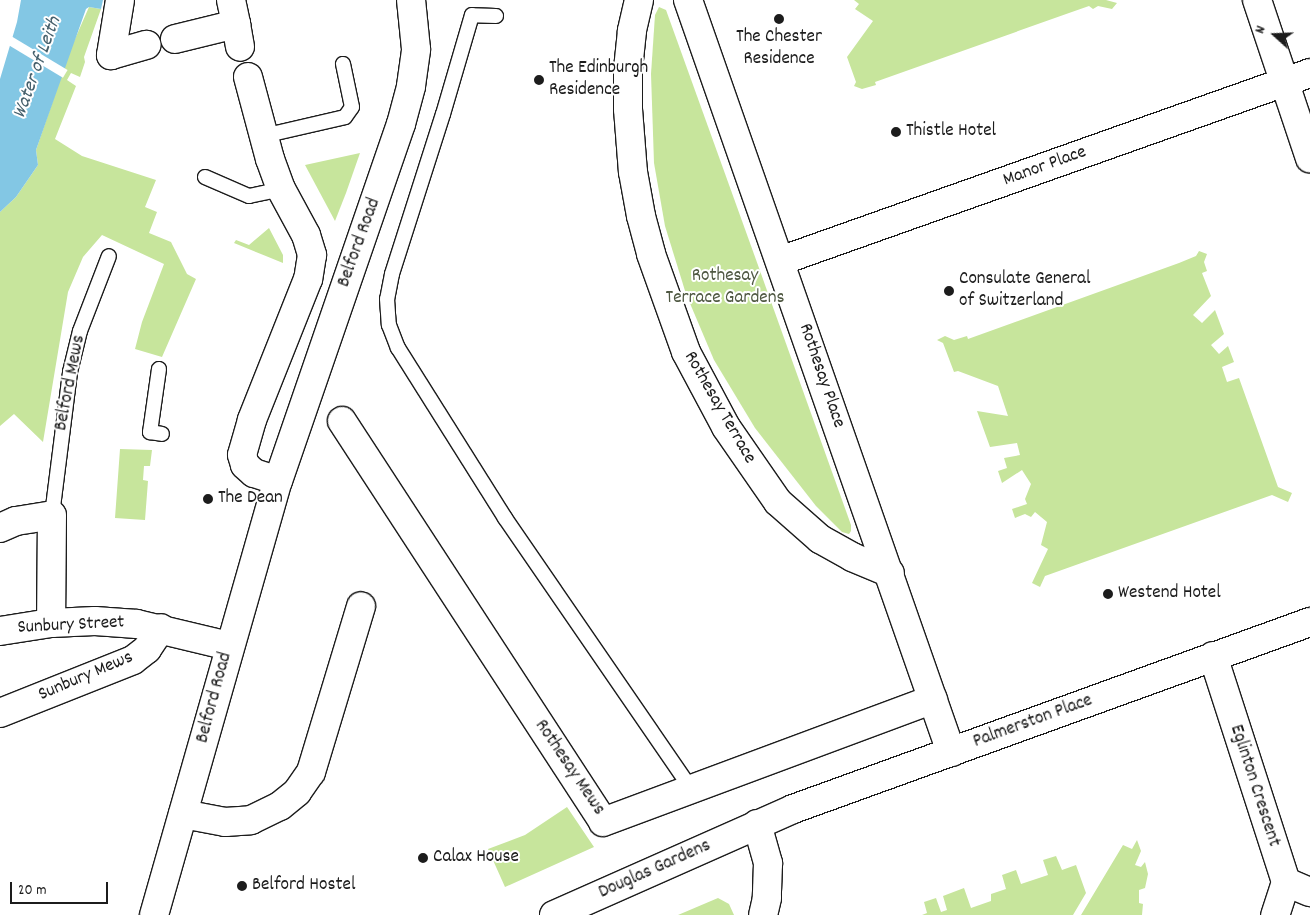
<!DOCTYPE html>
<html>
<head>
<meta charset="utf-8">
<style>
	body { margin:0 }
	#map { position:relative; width:1310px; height:915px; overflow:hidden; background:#fff; font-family:Dekko,sans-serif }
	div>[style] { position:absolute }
	.green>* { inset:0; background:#c7e59c }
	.water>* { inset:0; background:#83c7e4 }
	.pier>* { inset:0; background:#fff; transform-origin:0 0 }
	.roads { filter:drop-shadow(1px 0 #1c1c1c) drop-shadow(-1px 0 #1c1c1c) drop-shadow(0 1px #1c1c1c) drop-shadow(0 -1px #1c1c1c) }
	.lane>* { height:14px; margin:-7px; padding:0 7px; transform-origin:7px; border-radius:7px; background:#fff }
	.street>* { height:28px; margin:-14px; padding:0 14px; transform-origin:14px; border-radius:14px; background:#fff }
	.secondary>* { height:28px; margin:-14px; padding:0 14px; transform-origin:14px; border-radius:14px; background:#fff }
	.dots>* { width:14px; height:14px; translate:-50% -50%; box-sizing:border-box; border:2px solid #fff; border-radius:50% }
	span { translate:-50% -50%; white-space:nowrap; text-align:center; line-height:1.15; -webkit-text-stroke:4px #fff; paint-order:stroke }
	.poi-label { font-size:19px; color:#1c1c1c }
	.left { translate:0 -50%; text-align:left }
	.street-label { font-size:19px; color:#1c1c1c }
	.park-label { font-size:19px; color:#4f5842 }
	.water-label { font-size:20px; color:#45606c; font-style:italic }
	.north { position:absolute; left:1250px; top:10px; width:50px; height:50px; -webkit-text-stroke:4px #fff; paint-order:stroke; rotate:290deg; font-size:14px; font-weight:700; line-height:20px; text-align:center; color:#1c1c1c }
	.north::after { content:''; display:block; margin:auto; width:18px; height:22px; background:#1c1c1c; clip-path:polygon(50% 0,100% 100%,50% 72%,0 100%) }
	.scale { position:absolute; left:10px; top:882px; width:98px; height:22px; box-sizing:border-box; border:2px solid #1c1c1c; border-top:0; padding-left:6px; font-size:15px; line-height:18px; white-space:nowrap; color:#1c1c1c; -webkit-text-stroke:4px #fff; paint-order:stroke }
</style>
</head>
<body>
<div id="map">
	<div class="green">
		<div style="clip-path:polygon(854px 0,1106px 0,1117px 3px,1112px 9px,1098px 6px,1093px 9px,1089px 6px,1069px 13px,875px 82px,876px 85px,862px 89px,854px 86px,856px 82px,847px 57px,873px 21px,855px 9px,859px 4px)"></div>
		<div style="clip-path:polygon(89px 7px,101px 9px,84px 57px,85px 62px,80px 77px,71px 73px,67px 80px,76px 86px,55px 139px,82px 156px,156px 180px,145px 207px,157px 212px,149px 233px,171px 242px,187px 274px,196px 279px,162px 357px,135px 349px,142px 322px,164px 264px,102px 235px,83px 257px,68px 292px,43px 442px,14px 414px,0 426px,0 212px,16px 197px,38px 165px,36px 150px,71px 48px)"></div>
		<div style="clip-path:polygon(659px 7px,666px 10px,759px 268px,851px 525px,851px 531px,849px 534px,842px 532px,816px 506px,755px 428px,714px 360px,686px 294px,665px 226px,654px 163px,651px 74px,655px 15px)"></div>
		<div style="clip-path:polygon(360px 153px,346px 193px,335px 221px,305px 165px)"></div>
		<div style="clip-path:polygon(269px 228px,283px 255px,283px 263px,234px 243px,236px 240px,249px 245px)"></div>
		<div style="clip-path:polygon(1199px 251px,1207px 254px,1204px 262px,1207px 271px,1202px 273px,1211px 296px,1193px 315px,1202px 323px,1215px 310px,1224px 334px,1211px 345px,1219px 354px,1228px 346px,1234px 362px,1222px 367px,1227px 382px,1239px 378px,1278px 487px,1292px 493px,1288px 502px,1272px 495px,1045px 576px,1040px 587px,1032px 583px,1048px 549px,1041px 545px,1047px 522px,1035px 512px,1031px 517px,1025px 514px,1015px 518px,1012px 509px,1027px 504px,1025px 499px,1031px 484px,1022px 470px,1002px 483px,998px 471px,1007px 468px,1004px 458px,1020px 455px,1017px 443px,990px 447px,977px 411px,1008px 416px,998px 386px,958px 371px,954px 372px,943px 343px,937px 340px,945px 336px,954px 340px,967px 336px,968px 339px,1179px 263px,1196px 256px)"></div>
		<div style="clip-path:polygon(120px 449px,152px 450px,150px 466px,144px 466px,143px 480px,148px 481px,145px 520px,115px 518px)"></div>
		<div style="clip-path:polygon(567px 807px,594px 847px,505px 887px,488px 849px,525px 835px)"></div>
		<div style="clip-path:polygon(1137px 840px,1141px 851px,1135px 865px,1141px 867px,1145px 862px,1148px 874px,1145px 888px,1139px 890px,1139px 903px,1143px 904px,1142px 915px,1081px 915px,1123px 845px,1132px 849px)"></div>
		<div style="clip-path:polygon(1056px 856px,1062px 870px,1076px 865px,1086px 893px,1073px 915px,922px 915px,927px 913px,924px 902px,936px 898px,941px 912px,947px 910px,943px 896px,964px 888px,971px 908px,991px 901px,991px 894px,1006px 889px,1002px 875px,1016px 870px,1021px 884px,1048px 875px,1043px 860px)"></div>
		<div style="clip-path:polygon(718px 898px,729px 904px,734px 915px,678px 915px)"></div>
	</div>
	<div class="water">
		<div style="clip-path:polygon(21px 0,103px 0,101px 9px,89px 7px,86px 9px,36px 150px,38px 165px,16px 197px,0 212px,0 79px,17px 22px)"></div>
	</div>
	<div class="pier">
		<div style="left:11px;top:36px;width:66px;height:9px;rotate:31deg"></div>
	</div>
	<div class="roads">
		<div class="lane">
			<div style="left:496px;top:16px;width:24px;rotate:-178deg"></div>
			<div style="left:472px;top:15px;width:103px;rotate:106.3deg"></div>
			<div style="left:443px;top:114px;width:168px;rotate:107.7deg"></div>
			<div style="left:392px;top:274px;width:25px;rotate:101deg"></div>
			<div style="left:387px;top:299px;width:26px;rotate:86deg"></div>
			<div style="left:389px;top:325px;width:25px;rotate:69deg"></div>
			<div style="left:398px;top:348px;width:201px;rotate:57.8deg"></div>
			<div style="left:505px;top:518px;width:329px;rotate:55.5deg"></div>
			<div style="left:263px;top:136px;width:84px;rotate:-13deg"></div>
			<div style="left:345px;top:117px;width:12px;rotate:-55deg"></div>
			<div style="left:352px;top:107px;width:44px;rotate:-101.8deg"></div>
			<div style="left:205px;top:177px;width:48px;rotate:23.4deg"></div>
			<div style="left:249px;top:196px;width:33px;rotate:-12deg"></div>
			<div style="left:159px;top:369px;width:64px;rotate:98.1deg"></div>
			<div style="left:150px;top:432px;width:12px;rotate:9deg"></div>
			<div style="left:52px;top:515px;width:144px;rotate:-82.8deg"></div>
			<div style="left:70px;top:372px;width:42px;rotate:-76.3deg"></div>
			<div style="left:80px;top:331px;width:80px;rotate:-68.9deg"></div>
		</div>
		<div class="street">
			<div style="left:120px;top:0;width:56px;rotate:99.3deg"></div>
			<div style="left:111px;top:55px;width:37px;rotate:-16deg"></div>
			<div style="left:231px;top:0;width:25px;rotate:78deg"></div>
			<div style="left:639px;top:0;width:32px;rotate:103deg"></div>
			<div style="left:632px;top:31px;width:39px;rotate:96deg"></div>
			<div style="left:628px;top:70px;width:39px;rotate:90deg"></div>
			<div style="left:628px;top:109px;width:63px;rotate:85.5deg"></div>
			<div style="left:633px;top:172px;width:45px;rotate:79.7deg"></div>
			<div style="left:641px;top:216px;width:39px;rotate:75deg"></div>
			<div style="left:651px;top:254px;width:104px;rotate:70.3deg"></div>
			<div style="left:686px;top:352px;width:85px;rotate:61.9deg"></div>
			<div style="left:726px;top:427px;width:91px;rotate:55.3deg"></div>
			<div style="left:778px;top:502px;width:56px;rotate:41.4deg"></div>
			<div style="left:820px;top:539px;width:37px;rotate:29deg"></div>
			<div style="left:852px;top:557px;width:41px;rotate:22.8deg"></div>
			<div style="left:688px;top:0;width:797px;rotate:70.72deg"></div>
			<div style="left:175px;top:39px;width:63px;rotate:-13.8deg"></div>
			<div style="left:236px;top:24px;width:23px;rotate:80deg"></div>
			<div style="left:248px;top:77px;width:85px;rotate:75deg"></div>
			<div style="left:270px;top:159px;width:32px;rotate:70deg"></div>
			<div style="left:281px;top:189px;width:52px;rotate:61.5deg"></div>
			<div style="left:306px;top:235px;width:21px;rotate:73deg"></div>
			<div style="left:312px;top:255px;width:24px;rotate:99deg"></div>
			<div style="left:308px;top:279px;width:152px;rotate:111.7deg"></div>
			<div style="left:252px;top:420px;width:36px;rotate:106deg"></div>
			<div style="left:242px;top:455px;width:10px;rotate:73deg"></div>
			<div style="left:245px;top:465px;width:12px;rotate:42deg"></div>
			<div style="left:254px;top:473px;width:25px;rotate:18deg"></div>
			<div style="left:780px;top:261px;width:562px;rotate:-19.53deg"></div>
			<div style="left:342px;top:421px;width:478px;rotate:56.9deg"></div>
			<div style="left:603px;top:822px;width:352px;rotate:-20.4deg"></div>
			<div style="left:0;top:528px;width:17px;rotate:-24deg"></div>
			<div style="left:16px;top:521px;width:36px;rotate:-9deg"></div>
			<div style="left:52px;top:515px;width:108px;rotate:90.5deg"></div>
			<div style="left:0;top:631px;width:52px;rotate:-8.9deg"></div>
			<div style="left:51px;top:623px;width:44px;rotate:-2.6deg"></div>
			<div style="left:95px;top:621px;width:42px;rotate:4.1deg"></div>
			<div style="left:137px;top:624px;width:95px;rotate:13.4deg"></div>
			<div style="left:1213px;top:656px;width:237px;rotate:72.1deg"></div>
			<div style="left:1286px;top:882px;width:35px;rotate:108deg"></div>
			<div style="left:0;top:713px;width:143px;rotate:-21.7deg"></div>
			<div style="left:133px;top:660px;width:18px;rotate:-38deg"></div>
			<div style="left:147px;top:649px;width:25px;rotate:-56deg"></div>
			<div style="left:183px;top:814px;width:43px;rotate:10.8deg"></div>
			<div style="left:225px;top:822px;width:26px;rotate:-4deg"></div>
			<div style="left:251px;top:820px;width:32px;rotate:-26deg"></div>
			<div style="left:280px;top:806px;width:22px;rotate:-39deg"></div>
			<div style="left:297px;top:792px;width:24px;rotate:-55deg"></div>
			<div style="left:311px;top:772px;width:173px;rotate:-73.2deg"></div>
			<div style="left:757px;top:824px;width:41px;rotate:74.2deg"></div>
			<div style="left:768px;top:863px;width:35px;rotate:92deg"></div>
			<div style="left:767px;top:898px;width:17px;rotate:103deg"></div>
			<div style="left:1286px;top:882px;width:26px;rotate:23deg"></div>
			<div style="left:154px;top:915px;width:451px;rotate:-74.1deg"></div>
			<div style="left:278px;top:481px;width:378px;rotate:-71deg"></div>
			<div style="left:401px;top:124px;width:39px;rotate:-75deg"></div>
			<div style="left:411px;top:86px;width:37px;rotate:-82deg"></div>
			<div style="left:416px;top:49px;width:49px;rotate:-95.8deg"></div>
		</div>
		<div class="secondary">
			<div style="left:1257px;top:0;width:167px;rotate:71.5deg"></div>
			<div style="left:554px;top:915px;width:261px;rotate:-23.9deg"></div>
			<div style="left:793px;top:809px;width:550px;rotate:-19.89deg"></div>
		</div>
	</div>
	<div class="dots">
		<div style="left:779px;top:19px;background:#1c1c1c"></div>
		<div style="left:539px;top:80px;background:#1c1c1c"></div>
		<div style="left:896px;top:132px;background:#1c1c1c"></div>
		<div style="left:949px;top:291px;background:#1c1c1c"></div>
		<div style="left:208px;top:499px;background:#1c1c1c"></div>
		<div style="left:1108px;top:594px;background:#1c1c1c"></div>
		<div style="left:423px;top:858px;background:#1c1c1c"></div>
		<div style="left:242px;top:886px;background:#1c1c1c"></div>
	</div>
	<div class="poi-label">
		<span style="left:779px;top:49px">The Chester<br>Residence</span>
		<span class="left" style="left:549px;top:80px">The Edinburgh<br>Residence</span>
		<span class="left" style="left:906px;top:132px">Thistle Hotel</span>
		<span class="left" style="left:959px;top:291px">Consulate General<br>of Switzerland</span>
		<span class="left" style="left:218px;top:499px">The Dean</span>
		<span class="left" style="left:1118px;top:594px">Westend Hotel</span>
		<span class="left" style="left:433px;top:858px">Calax House</span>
		<span class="left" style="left:252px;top:886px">Belford Hostel</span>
	</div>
	<div class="street-label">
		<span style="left:1045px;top:167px;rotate:-20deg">Manor Place</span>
		<span style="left:360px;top:243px;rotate:-70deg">Belford Road</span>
		<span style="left:821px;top:376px;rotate:71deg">Rothesay Place</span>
		<span style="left:71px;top:383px;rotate:-79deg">Belford Mews</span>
		<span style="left:719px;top:408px;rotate:60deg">Rothesay Terrace</span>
		<span style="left:71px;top:626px;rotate:-3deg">Sunbury Street</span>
		<span style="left:86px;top:677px;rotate:-23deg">Sunbury Mews</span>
		<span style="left:215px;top:698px;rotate:-75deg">Belford Road</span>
		<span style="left:1033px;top:722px;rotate:-20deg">Palmerston Place</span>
		<span style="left:569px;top:768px;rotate:56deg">Rothesay Mews</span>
		<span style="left:1254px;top:786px;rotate:72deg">Eglinton Crescent</span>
		<span style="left:655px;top:870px;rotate:-24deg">Douglas Gardens</span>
	</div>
	<div class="park-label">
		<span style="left:725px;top:288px">Rothesay<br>Terrace Gardens</span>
	</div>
	<div class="water-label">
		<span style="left:38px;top:68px;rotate:-70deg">Water of Leith</span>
	</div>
	<div class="north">N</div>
	<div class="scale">20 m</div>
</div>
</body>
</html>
